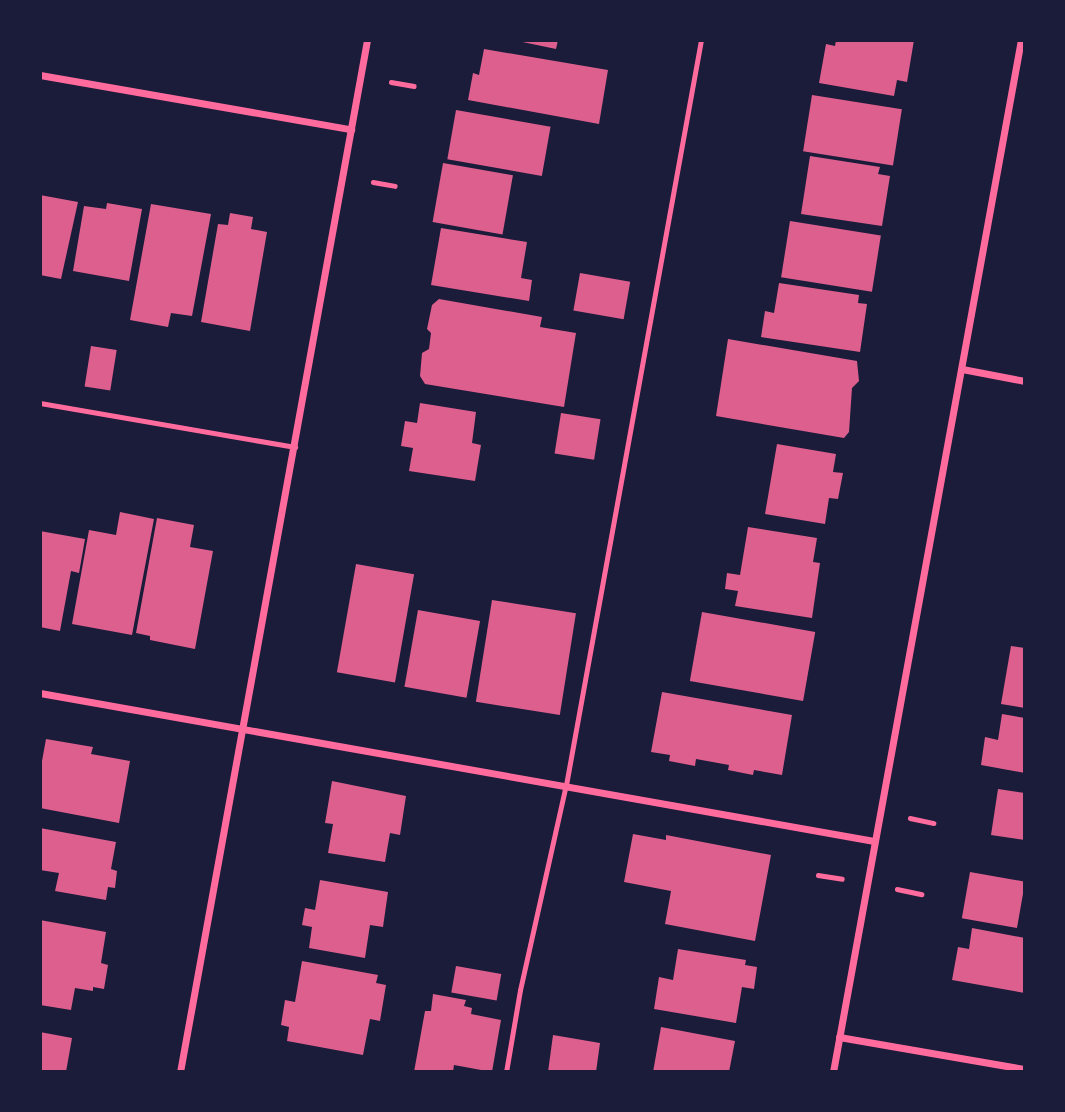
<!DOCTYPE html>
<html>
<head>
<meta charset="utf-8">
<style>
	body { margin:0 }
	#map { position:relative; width:1065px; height:1112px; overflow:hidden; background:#1b1b3a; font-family:"Exo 2",sans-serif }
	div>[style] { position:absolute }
	.building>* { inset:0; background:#dd5f8e; transform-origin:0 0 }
	.path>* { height:4.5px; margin:-2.25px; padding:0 2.25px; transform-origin:2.25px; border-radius:2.25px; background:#ff6b9d }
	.service>* { height:5px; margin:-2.5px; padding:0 2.5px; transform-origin:2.5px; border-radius:2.5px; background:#ff6b9d }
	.minor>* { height:7px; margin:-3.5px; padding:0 3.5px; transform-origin:3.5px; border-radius:3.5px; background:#ff6b9d }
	span { translate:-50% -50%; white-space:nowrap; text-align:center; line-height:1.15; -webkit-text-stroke:7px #1b1b3a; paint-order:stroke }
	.frame { position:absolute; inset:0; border:42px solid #1b1b3a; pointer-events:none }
</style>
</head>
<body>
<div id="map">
	<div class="building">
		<div style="clip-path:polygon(513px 40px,558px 40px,556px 49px)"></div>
		<div style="clip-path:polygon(836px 40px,914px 40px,907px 82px,897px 80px,894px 96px,819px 83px,826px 44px,835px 46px)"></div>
		<div style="clip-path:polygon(484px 49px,608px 70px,599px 124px,468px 100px,473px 73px,479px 75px)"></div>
		<div style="left:812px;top:95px;width:91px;height:57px;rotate:9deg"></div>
		<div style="left:456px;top:110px;width:96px;height:50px;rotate:10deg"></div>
		<div style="clip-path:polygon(810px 156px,880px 167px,878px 174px,890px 176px,882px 226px,801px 214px)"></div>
		<div style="left:443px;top:163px;width:71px;height:60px;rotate:10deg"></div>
		<div style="clip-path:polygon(40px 195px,78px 202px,61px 279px,40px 275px)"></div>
		<div style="clip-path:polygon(107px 203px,142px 209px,129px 281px,73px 271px,84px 206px,106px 209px)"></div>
		<div style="clip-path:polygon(151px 204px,211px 214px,192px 316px,171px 313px,168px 327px,130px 320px)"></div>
		<div style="clip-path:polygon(230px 213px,253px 217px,251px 229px,267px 232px,250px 331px,201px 322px,218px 224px,228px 225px)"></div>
		<div style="left:790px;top:221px;width:92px;height:57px;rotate:9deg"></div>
		<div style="clip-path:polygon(441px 228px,527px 242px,521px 278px,532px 280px,529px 301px,431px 285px)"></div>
		<div style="left:580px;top:273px;width:51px;height:38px;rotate:10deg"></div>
		<div style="clip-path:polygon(779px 283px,859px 295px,858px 303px,867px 304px,860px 352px,761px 337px,765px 311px,774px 313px)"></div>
		<div style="clip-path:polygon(439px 299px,542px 317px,540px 327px,576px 333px,564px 407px,425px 384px,420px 376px,422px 353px,429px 349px,431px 333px,427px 329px,432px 305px)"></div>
		<div style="clip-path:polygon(728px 339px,857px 361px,859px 381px,852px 388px,849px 432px,844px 438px,716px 416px)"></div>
		<div style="left:91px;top:346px;width:26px;height:41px;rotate:9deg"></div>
		<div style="clip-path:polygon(420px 403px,476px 412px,472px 443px,481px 445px,475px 481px,409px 471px,413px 448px,401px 446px,405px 421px,417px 423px)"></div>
		<div style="left:561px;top:413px;width:40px;height:41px;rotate:9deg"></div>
		<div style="clip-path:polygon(777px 444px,836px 454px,833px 472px,843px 473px,838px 499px,829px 498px,825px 524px,765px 514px)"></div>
		<div style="clip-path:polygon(120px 512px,154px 519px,132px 635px,72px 624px,89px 530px,116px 535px)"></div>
		<div style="clip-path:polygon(157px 518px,194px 525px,190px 547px,213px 551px,195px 649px,150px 640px,150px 636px,136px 633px)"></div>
		<div style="clip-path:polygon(748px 527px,817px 538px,813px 562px,820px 563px,812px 618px,735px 606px,738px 591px,725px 589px,727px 573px,740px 575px)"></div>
		<div style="clip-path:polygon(40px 531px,85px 539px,79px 573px,71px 571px,60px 631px,40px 627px)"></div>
		<div style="left:356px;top:564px;width:59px;height:110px;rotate:10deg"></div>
		<div style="left:492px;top:600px;width:85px;height:103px;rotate:9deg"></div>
		<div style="left:418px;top:610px;width:63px;height:78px;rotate:10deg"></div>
		<div style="left:702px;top:612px;width:115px;height:70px;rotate:10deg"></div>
		<div style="clip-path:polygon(1011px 646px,1025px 648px,1025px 708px,1001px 704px)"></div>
		<div style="clip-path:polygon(662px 692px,792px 715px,782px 775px,754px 770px,753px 775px,728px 770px,729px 765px,696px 759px,695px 766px,669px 761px,670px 755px,651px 752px)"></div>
		<div style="clip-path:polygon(1002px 714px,1025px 718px,1025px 773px,981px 765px,985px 737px,998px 740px)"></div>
		<div style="clip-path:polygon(46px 739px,93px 747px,91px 754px,130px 761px,119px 823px,40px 808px,40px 772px)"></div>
		<div style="clip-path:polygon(332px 781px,406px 796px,400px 835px,390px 833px,385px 862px,328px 853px,333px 824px,325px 823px)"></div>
		<div style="clip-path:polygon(998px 789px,1025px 793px,1025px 840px,991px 835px)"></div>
		<div style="clip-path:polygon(40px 828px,116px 842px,111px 869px,117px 871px,115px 888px,108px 887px,106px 900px,55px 891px,59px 873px,40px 870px)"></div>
		<div style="clip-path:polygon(633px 834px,666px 840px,666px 835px,771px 855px,755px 941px,665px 924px,671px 891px,624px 882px)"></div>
		<div style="left:970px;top:872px;width:56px;height:47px;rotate:10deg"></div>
		<div style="clip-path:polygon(320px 880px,388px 892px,383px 927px,370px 925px,365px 958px,309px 948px,312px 927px,302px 925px,305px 908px,315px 910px)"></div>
		<div style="clip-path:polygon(40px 920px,106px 932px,101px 963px,108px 965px,104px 989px,93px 987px,93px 991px,75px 988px,71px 1010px,40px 1005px)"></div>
		<div style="clip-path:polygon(972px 928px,1025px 938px,1025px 993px,952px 980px,958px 947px,969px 949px)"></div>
		<div style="clip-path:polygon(678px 949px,746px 960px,745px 965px,757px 967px,754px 989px,742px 987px,736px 1023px,654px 1009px,659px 977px,673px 980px)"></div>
		<div style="clip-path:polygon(302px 961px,378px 975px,376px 983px,386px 985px,380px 1021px,370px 1019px,363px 1055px,287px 1041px,289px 1027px,281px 1025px,285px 1000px,295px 1002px)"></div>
		<div style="left:456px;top:966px;width:46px;height:27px;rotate:10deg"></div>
		<div style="clip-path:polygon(433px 994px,466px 1000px,464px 1006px,472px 1008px,471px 1014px,501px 1020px,492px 1072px,454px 1065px,453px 1072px,414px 1072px,425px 1011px,431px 1011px)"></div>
		<div style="clip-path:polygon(661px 1027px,735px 1041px,729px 1072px,653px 1072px)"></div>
		<div style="clip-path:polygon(40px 1032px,72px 1038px,66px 1072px,40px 1072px)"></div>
		<div style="clip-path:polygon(553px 1035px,600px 1043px,596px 1072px,548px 1072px)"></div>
	</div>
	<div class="path">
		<div style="left:391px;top:82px;width:23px;rotate:10deg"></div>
		<div style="left:373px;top:182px;width:22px;rotate:10deg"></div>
		<div style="left:910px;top:818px;width:24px;rotate:12deg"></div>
		<div style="left:818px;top:875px;width:24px;rotate:9deg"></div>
		<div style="left:897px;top:889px;width:25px;rotate:12deg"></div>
	</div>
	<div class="service">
		<div style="left:40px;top:403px;width:259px;rotate:9.8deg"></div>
		<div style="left:506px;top:1072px;width:83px;rotate:-80.3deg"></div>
		<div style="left:520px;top:990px;width:210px;rotate:-77.4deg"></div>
		<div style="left:566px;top:785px;width:757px;rotate:-79.73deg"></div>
	</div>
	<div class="minor">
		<div style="left:40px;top:75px;width:316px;rotate:9.9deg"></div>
		<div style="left:962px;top:369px;width:64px;rotate:10.8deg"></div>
		<div style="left:40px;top:693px;width:847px;rotate:10.06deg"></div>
		<div style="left:839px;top:1037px;width:189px;rotate:9.8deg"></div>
		<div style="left:180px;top:1072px;width:1049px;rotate:-79.73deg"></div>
		<div style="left:833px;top:1072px;width:1049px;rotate:-79.68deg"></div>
	</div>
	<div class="frame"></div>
</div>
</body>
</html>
